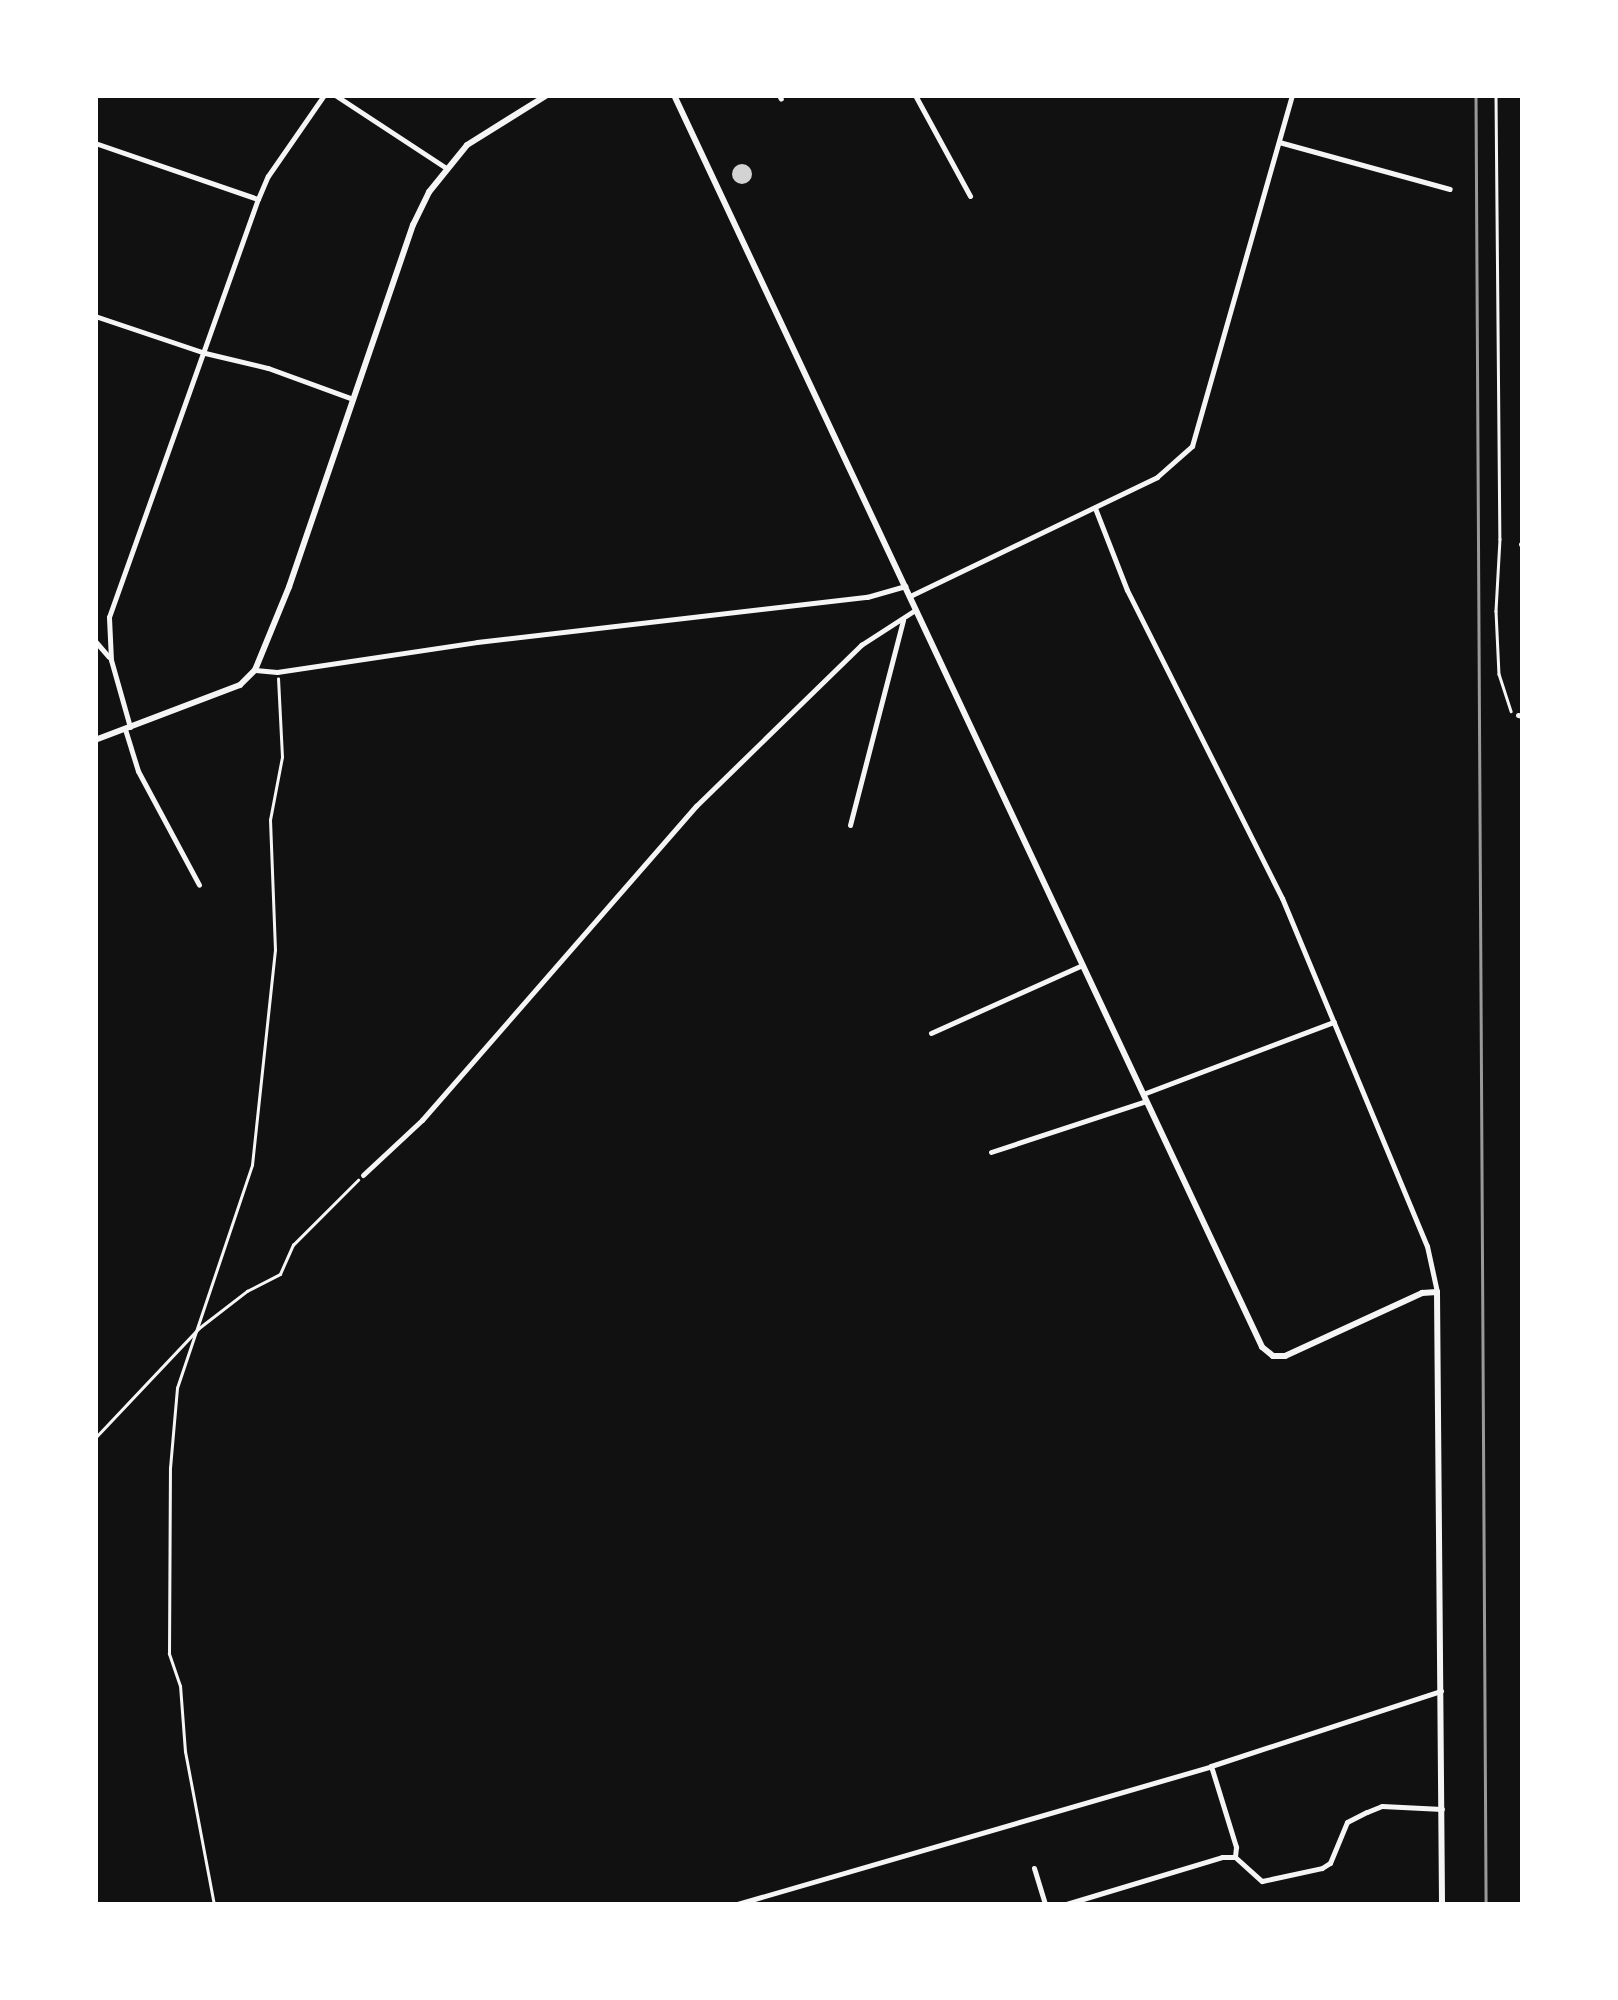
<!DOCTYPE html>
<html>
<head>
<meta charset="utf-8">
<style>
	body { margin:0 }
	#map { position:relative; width:1618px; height:2000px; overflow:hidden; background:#111; font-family:"Fira Sans",sans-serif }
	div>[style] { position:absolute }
	.building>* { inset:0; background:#d3d3d3 }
	.round { border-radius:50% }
	.path>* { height:2.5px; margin:-1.25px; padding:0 1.25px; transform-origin:1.25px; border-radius:1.25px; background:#f5f5f5 }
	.minor>* { height:5px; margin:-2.5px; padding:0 2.5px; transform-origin:2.5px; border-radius:2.5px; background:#f5f5f5 }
	.tertiary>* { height:6px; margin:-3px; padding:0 3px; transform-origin:3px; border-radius:3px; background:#f5f5f5 }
	.rail>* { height:2.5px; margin:-1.25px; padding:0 1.25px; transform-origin:1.25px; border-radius:1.25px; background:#9a9a9a }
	span { translate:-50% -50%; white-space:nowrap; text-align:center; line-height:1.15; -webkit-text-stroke:9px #fff; paint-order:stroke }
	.frame { position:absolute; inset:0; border:98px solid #fff; pointer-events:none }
</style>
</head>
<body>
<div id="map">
	<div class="building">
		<div class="round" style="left:732px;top:164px;width:20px;height:20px"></div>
	</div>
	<div class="path">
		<div style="left:1496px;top:95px;width:444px;rotate:89.5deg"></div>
		<div style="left:1500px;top:539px;width:72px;rotate:93.2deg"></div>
		<div style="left:1496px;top:611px;width:63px;rotate:87.3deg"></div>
		<div style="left:1499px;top:674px;width:39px;rotate:72deg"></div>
		<div style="left:95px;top:1438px;width:151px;rotate:-46.6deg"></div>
		<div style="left:199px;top:1328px;width:61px;rotate:-37.6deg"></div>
		<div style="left:247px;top:1291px;width:37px;rotate:-27deg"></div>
		<div style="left:280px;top:1274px;width:32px;rotate:-66deg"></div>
		<div style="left:293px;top:1245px;width:92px;rotate:-45deg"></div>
		<div style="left:214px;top:1905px;width:156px;rotate:-100.7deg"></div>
		<div style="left:185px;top:1752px;width:66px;rotate:-94.3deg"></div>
		<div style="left:180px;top:1686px;width:34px;rotate:-109deg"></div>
		<div style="left:169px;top:1654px;width:186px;rotate:-89.7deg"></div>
		<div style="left:170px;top:1468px;width:80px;rotate:-85deg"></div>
		<div style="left:177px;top:1388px;width:235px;rotate:-71.4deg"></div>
		<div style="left:252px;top:1165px;width:216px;rotate:-83.9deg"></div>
		<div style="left:275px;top:950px;width:130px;rotate:-92.2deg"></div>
		<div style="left:270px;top:820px;width:64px;rotate:-79.2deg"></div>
		<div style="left:282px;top:757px;width:78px;rotate:-92.9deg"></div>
	</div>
	<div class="minor">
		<div style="left:335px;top:95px;width:133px;rotate:33.3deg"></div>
		<div style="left:779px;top:95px;width:4px;rotate:63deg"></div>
		<div style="left:915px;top:95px;width:115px;rotate:61.4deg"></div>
		<div style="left:1279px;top:142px;width:177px;rotate:15.4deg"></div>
		<div style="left:95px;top:143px;width:172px;rotate:19deg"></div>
		<div style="left:95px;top:316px;width:116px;rotate:18.6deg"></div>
		<div style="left:205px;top:353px;width:65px;rotate:13.4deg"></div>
		<div style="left:268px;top:368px;width:90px;rotate:20deg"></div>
		<div style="left:1095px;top:508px;width:88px;rotate:68.7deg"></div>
		<div style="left:1127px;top:590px;width:345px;rotate:63.3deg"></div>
		<div style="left:1282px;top:898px;width:377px;rotate:67.4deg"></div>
		<div style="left:1427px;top:1246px;width:47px;rotate:77.7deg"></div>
		<div style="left:1521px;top:544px;width:2px"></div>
		<div style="left:910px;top:596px;width:274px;rotate:-25.7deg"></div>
		<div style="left:1157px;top:477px;width:47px;rotate:-41.5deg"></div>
		<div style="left:1192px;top:446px;width:365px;rotate:-74.1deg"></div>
		<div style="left:95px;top:641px;width:21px;rotate:49deg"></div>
		<div style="left:255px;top:670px;width:22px;rotate:5deg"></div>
		<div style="left:277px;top:672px;width:202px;rotate:-8.5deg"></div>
		<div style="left:477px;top:642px;width:393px;rotate:-6.6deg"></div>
		<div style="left:867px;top:597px;width:40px;rotate:-16deg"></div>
		<div style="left:1518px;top:715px;width:5px;rotate:11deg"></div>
		<div style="left:130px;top:727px;width:70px;rotate:-105.8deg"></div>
		<div style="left:111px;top:660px;width:43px;rotate:-92.7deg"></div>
		<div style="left:109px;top:617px;width:444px;rotate:-70.4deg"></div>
		<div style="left:258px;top:199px;width:25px;rotate:-67deg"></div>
		<div style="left:268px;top:176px;width:98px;rotate:-55.3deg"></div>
		<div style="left:125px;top:729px;width:44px;rotate:72.8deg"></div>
		<div style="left:138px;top:771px;width:129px;rotate:61.8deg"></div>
		<div style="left:850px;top:825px;width:212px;rotate:-75.5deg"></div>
		<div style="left:931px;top:1033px;width:166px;rotate:-24.2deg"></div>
		<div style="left:1143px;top:1094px;width:204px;rotate:-20.7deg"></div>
		<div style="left:991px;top:1152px;width:163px;rotate:-18.2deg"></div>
		<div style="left:363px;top:1175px;width:81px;rotate:-43deg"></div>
		<div style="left:422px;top:1120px;width:417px;rotate:-48.9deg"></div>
		<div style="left:696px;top:806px;width:231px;rotate:-44.3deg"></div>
		<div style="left:861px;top:645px;width:64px;rotate:-32.9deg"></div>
		<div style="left:1211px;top:1766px;width:85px;rotate:72.8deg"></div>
		<div style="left:1236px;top:1847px;width:10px;rotate:96deg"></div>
		<div style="left:1034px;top:1868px;width:39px;rotate:73deg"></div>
		<div style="left:734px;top:1905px;width:497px;rotate:-16.2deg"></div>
		<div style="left:1211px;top:1766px;width:242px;rotate:-18.1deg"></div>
		<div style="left:1063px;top:1905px;width:166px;rotate:-16.8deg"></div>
		<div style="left:1222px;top:1857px;width:13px"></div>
		<div style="left:1235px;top:1857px;width:36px;rotate:42deg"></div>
		<div style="left:1262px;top:1881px;width:61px;rotate:-12.2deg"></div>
		<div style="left:1322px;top:1868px;width:9px;rotate:-32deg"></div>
		<div style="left:1330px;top:1863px;width:44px;rotate:-67.5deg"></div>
		<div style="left:1347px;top:1822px;width:22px;rotate:-27deg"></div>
		<div style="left:1367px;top:1812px;width:16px;rotate:-22deg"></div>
		<div style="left:1382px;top:1806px;width:60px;rotate:2.9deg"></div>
	</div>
	<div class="tertiary">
		<div style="left:674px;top:95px;width:1383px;rotate:64.84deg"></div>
		<div style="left:1262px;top:1347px;width:14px;rotate:39deg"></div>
		<div style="left:1273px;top:1356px;width:12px"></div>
		<div style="left:1285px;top:1356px;width:151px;rotate:-24.7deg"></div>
		<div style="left:1422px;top:1293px;width:15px;rotate:-4deg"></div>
		<div style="left:1437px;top:1292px;width:613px;rotate:89.53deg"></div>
		<div style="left:95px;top:740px;width:155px;rotate:-20.8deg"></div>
		<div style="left:240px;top:685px;width:21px;rotate:-45deg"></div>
		<div style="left:255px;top:670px;width:90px;rotate:-67.7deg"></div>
		<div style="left:289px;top:587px;width:383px;rotate:-71.1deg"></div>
		<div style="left:413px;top:225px;width:37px;rotate:-64deg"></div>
		<div style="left:429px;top:192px;width:60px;rotate:-51deg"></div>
		<div style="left:467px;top:145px;width:94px;rotate:-32deg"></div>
	</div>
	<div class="rail">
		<div style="left:1476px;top:95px;width:1810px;rotate:89.68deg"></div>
	</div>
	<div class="frame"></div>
</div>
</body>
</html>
